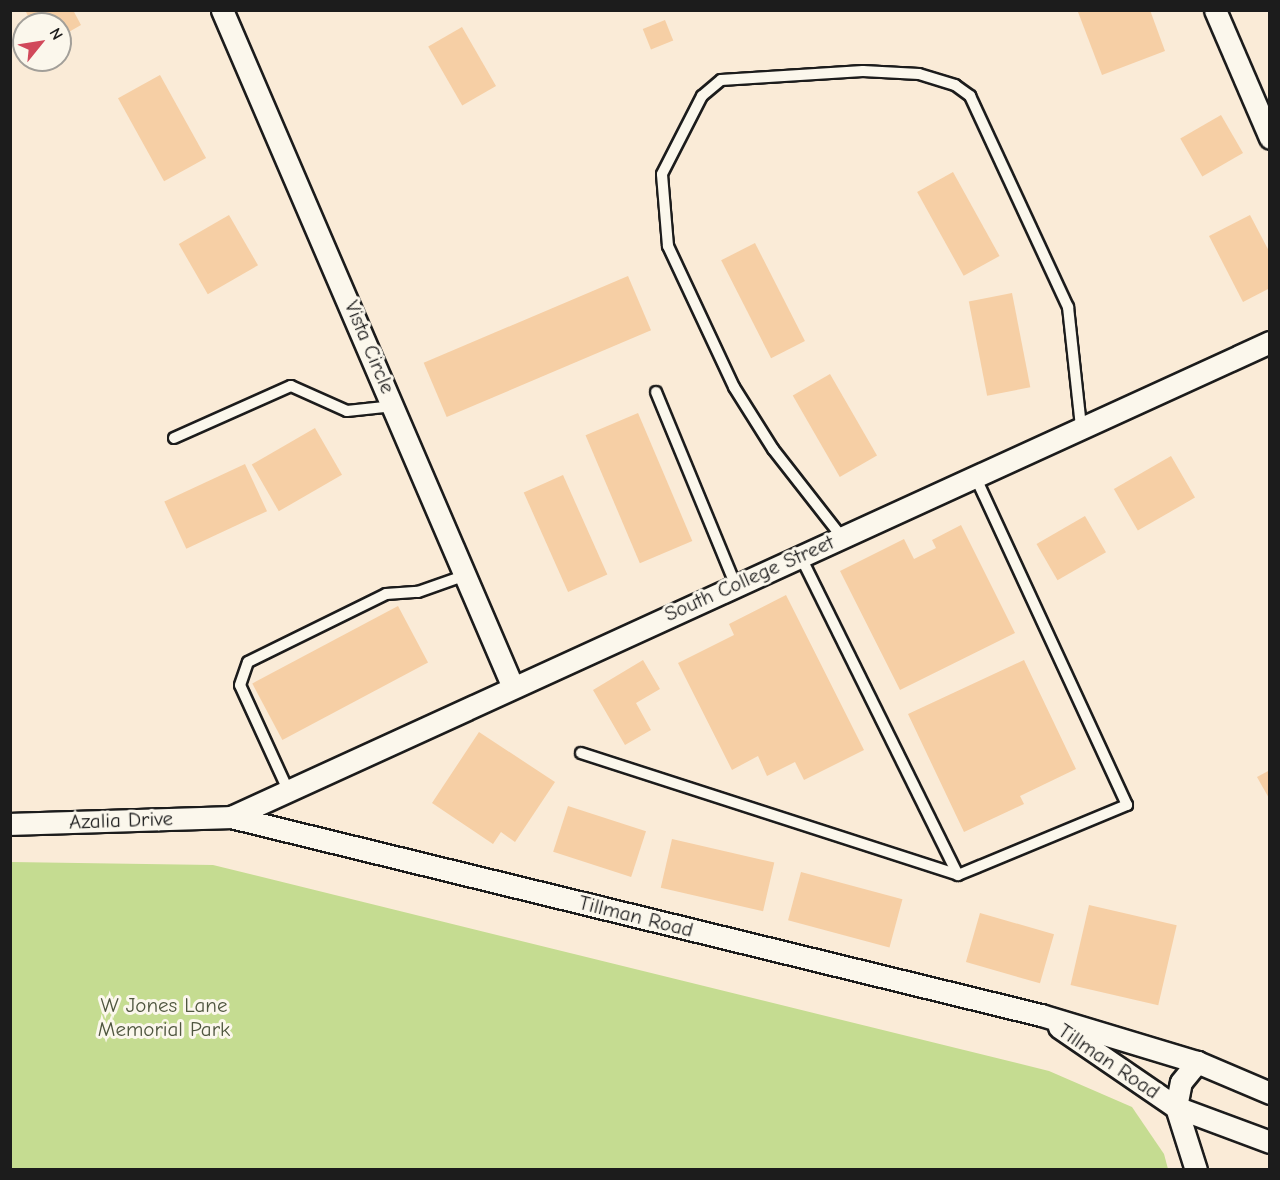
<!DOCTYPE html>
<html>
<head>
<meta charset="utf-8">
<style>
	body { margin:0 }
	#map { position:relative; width:1280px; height:1180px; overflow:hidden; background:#faebd7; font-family:"Comic Neue",sans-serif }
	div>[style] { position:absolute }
	.green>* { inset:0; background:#c5dc91 }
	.building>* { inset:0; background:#f6cfa5; transform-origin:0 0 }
	.roads { filter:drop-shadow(2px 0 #1c1c1c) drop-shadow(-2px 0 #1c1c1c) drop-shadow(0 2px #1c1c1c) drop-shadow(0 -2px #1c1c1c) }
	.service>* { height:10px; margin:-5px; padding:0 5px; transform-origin:5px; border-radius:5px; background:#fbf7ec }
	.minor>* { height:21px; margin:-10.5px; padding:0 10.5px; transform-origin:10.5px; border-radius:10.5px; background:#fbf7ec }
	span { translate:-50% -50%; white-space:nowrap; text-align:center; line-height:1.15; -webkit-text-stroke:6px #fbf7ec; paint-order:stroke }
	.street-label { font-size:21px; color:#1c1c1c }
	.park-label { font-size:21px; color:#4f563f }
	.frame { position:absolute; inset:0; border:12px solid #1c1c1c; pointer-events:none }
	.north { position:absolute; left:12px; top:12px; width:60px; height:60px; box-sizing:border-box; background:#fbf7ec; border:2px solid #a29f99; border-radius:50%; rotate:60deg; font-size:16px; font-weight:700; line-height:24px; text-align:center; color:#1c1c1c }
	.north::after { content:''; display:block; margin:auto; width:21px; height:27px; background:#d1495b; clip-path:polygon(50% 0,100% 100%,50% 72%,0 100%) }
</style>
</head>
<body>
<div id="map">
	<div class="green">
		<div style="clip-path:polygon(11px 862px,213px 865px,1049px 1071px,1132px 1107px,1164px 1154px,1168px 1169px,11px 1169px)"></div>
	</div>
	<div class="building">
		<div style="clip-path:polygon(25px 10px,73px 10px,81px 25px,60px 37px,60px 24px,32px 24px)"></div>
		<div style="clip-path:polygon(1150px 10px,1165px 51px,1102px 75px,1078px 12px)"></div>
		<div style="left:665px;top:20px;width:22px;height:24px;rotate:68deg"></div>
		<div style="left:462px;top:27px;width:68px;height:39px;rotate:60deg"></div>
		<div style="left:160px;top:75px;width:95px;height:48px;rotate:61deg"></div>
		<div style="left:1221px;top:115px;width:44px;height:47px;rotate:60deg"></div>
		<div style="left:953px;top:172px;width:96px;height:41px;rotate:61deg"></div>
		<div style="left:229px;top:215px;width:58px;height:58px;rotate:60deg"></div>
		<div style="clip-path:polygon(1250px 215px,1270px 253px,1270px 288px,1243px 302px,1209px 236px)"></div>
		<div style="left:755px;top:243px;width:110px;height:38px;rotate:63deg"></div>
		<div style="left:628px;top:276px;width:59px;height:222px;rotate:67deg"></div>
		<div style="left:1012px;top:293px;width:96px;height:44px;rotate:79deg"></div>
		<div style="left:830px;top:374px;width:94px;height:43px;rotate:60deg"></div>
		<div style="left:638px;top:413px;width:139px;height:57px;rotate:67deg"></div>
		<div style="left:315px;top:428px;width:54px;height:73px;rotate:60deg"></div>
		<div style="left:1171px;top:456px;width:48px;height:66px;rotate:60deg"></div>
		<div style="left:245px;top:464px;width:52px;height:89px;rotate:65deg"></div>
		<div style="left:563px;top:475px;width:109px;height:43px;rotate:66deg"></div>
		<div style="left:1085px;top:516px;width:42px;height:56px;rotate:60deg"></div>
		<div style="clip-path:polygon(961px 525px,1015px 633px,900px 690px,840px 571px,904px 539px,914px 559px,936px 548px,932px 540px)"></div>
		<div style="clip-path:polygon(786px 595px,864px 750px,804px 780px,795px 762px,767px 776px,758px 756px,732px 770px,678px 663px,734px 635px,729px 624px)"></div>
		<div style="left:398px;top:606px;width:64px;height:165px;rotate:62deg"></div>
		<div style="clip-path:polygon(643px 660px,660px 689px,636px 703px,651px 730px,625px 745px,593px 690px)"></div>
		<div style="clip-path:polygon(1024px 660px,1076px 769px,1020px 796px,1024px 804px,964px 832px,908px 714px)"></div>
		<div style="clip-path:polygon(479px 732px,555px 782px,515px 842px,501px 832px,493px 844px,432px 803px)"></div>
		<div style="clip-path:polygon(1270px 770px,1270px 800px,1257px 777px)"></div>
		<div style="left:568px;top:806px;width:82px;height:48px;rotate:18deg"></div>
		<div style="left:672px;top:839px;width:105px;height:50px;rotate:13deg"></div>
		<div style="left:801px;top:872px;width:105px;height:50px;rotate:15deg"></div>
		<div style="left:1089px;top:905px;width:90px;height:82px;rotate:13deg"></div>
		<div style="left:980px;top:913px;width:77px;height:51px;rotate:16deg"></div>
	</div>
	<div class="roads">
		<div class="service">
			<div style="left:656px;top:392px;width:208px;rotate:67.6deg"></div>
			<div style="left:174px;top:438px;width:128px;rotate:-24deg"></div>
			<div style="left:291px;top:386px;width:61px;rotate:24.1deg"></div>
			<div style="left:347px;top:411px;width:47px;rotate:-6.1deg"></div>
			<div style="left:841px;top:536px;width:110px;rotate:-128deg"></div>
			<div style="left:773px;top:449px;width:73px;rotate:-122.2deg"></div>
			<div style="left:734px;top:387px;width:156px;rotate:-115.1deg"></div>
			<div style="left:668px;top:246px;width:72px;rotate:-94.8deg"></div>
			<div style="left:662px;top:174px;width:88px;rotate:-62.9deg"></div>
			<div style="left:702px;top:96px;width:25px;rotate:-40deg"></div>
			<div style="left:721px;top:80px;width:142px;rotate:-3.6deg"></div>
			<div style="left:863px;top:71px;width:56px;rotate:3.1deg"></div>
			<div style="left:919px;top:74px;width:38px;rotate:17deg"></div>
			<div style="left:955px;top:85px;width:19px;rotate:36deg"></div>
			<div style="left:970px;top:96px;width:233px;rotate:65.1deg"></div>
			<div style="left:1068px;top:307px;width:121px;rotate:83.8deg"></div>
			<div style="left:581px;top:753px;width:396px;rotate:17.9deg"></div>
			<div style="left:958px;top:875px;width:357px;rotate:-116.3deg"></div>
			<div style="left:288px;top:790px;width:115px;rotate:-114.6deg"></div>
			<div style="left:240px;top:685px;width:24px;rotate:-71deg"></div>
			<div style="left:248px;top:662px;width:154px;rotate:-26.2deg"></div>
			<div style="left:386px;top:594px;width:32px;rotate:-4deg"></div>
			<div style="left:418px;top:592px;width:51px;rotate:-19.5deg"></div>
			<div style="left:958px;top:875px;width:183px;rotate:-22.5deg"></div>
			<div style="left:1127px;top:805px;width:362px;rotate:-114.8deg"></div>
		</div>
		<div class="minor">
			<div style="left:222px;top:10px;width:735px;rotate:66.75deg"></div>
			<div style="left:1215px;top:10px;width:139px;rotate:66.7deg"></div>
			<div style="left:231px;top:817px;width:1142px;rotate:-24.57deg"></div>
			<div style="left:10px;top:824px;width:221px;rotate:-1.8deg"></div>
			<div style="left:231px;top:817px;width:834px;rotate:13.74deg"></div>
			<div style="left:1041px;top:1015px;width:163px;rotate:16.8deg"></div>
			<div style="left:1197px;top:1062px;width:79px;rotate:23deg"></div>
			<div style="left:1059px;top:1027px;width:142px;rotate:34.4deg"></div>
			<div style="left:1176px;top:1107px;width:100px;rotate:20.4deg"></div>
			<div style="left:1196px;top:1170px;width:66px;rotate:-107.6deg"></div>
			<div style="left:1176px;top:1107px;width:25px;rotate:-79deg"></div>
			<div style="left:1181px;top:1082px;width:26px;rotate:-51deg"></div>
		</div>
	</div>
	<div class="street-label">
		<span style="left:370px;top:347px;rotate:67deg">Vista Circle</span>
		<span style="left:749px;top:578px;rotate:-24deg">South College Street</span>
		<span style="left:121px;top:820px;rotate:-2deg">Azalia Drive</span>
		<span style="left:636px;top:916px;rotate:14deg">Tillman Road</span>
		<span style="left:1109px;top:1061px;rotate:34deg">Tillman Road</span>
	</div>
	<div class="park-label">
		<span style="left:164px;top:1017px">W Jones Lane<br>Memorial Park</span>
	</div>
	<div class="frame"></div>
	<div class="north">N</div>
</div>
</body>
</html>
